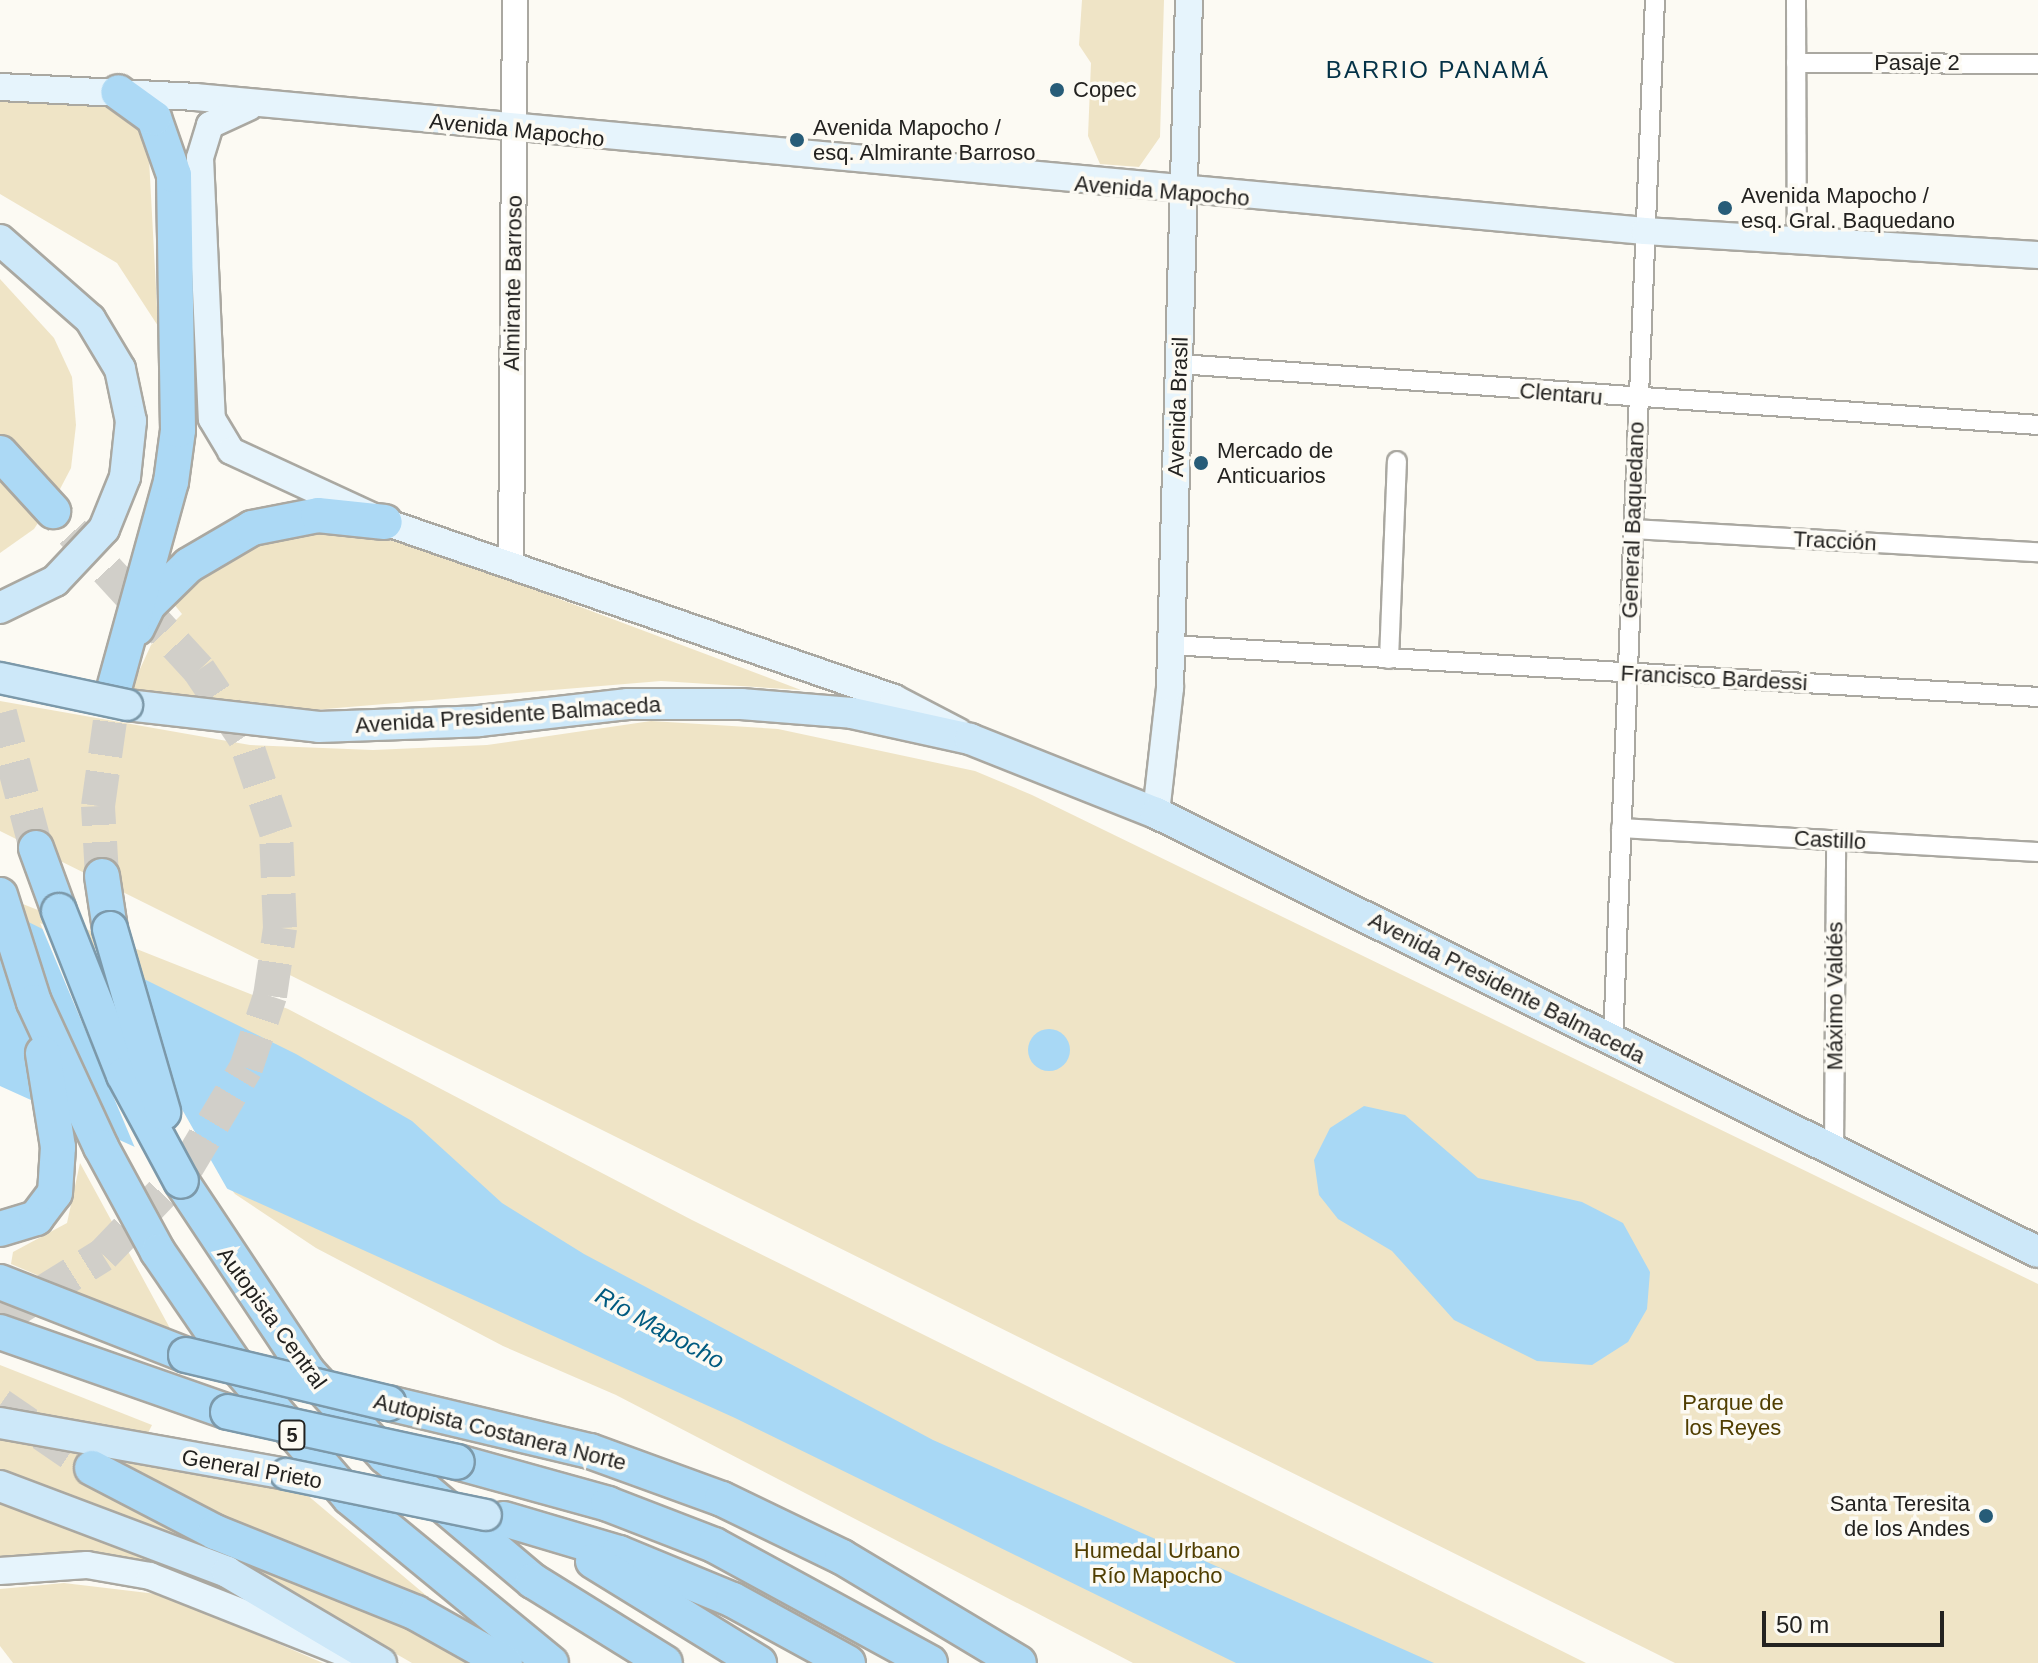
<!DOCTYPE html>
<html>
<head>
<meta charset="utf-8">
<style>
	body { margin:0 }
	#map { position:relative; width:2038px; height:1663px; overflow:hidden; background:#fcfaf3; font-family:Arial,sans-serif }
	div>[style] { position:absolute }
	.green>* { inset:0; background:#efe4c6 }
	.water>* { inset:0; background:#a8d8f5 }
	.round { border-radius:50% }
	.pier>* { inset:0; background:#fcfaf3 }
	.motorway-tunnel>* { height:34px; margin-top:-17px; transform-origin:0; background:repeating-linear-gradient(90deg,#d1cfc9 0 34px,transparent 0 51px) }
	.roads { filter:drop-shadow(2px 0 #aaa8a1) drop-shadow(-2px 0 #aaa8a1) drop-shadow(0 2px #aaa8a1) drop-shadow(0 -2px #aaa8a1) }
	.minor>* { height:18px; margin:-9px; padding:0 9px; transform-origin:9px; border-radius:9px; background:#fff }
	.tertiary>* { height:24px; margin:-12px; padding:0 12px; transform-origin:12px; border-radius:12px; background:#fff }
	.secondary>* { height:26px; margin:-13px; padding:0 13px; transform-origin:13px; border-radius:13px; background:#e6f4fc }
	.primary>* { height:30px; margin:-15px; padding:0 15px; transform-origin:15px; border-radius:15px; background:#cde8f9 }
	.motorway>* { height:34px; margin:-17px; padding:0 17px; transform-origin:17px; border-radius:17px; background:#acd9f5 }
	.bridges { filter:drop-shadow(2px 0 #7c99aa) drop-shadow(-2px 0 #7c99aa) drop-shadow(0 2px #7c99aa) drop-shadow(0 -2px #7c99aa) }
	.primary-bridge>* { height:30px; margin:-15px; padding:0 15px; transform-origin:15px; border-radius:15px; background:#cde8f9 }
	.motorway-bridge>* { height:34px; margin:-17px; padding:0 17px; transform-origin:17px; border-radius:17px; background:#acd9f5 }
	.dots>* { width:22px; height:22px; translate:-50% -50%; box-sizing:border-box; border:4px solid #fcfaf3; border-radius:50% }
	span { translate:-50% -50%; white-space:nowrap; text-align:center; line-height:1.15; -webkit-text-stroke:7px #fcfaf3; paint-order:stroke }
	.shield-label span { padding:2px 6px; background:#fcfaf3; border:2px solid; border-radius:6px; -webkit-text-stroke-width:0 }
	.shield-label { font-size:20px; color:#232220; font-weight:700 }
	.street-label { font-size:22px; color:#232220 }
	.poi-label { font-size:22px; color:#232220 }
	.left { translate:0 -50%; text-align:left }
	.right { translate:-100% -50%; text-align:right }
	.park-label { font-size:22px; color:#503e01 }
	.neighbourhood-label { font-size:24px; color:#043247; letter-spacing:2px }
	.water-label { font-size:24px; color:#015b80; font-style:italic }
	.scale { position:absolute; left:1762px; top:1611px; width:182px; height:36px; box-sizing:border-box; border:4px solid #232220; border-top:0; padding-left:10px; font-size:24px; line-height:28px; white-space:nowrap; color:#232220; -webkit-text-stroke:6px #fcfaf3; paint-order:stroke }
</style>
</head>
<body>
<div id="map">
	<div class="green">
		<div style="clip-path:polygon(1082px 0,1164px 0,1160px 137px,1139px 167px,1100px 164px,1088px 136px,1091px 63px,1079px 45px)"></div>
		<div style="clip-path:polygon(88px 100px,112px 104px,148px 140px,158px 326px,117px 263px,0 194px,0 101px)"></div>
		<div style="clip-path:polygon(0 279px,54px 338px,72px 377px,76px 425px,71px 468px,59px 491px,34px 529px,0 553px)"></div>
		<div style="clip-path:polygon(336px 530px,418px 546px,801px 690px,661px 681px,301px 711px,129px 693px,151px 645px,182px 614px,173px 603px,203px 575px,252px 544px)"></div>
		<div style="clip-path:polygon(0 701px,250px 745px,373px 750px,487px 745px,651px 721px,778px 729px,975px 771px,1032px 795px,2038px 1284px,2038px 1663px,1675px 1663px,0 831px)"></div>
		<div style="clip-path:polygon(0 895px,288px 1009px,692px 1220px,1586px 1663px,1133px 1663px,616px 1395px,503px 1346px,316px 1248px,235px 1194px)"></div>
		<div style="clip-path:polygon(80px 1163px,172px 1332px,11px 1264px,13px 1252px,67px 1223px)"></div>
		<div style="clip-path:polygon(0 1365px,152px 1425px,147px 1435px,0 1409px)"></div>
		<div style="clip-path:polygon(0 1435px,306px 1494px,441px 1608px,410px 1626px,478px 1663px,412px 1663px,224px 1555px,0 1469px)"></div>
		<div style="clip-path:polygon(0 1497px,217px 1581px,301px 1629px,155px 1571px,0 1562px)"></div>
		<div style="clip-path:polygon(64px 1583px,165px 1595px,323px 1663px,13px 1663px,0 1646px,0 1589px)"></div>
	</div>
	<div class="water">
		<div style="clip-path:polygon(0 908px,296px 1054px,412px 1121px,502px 1203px,584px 1254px,933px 1440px,1434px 1663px,1236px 1663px,735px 1418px,0 1086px)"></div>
		<div class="round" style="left:1028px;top:1029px;width:42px;height:42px"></div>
		<div style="clip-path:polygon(1364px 1106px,1405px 1115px,1478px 1178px,1582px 1202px,1623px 1223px,1650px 1272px,1647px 1309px,1628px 1342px,1592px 1365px,1537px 1361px,1454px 1320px,1392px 1251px,1338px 1219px,1319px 1195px,1314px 1160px,1330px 1128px)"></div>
	</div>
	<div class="pier">
		<div style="clip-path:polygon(40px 923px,135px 967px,175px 1097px,233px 1199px,138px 1155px)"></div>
	</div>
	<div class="motorway-tunnel">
		<div style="left:0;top:713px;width:140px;rotate:75.1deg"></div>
		<div style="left:102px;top:876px;width:70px;rotate:-93.3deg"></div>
		<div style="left:98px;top:806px;width:122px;rotate:-82deg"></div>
		<div style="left:0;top:1319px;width:121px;rotate:-31.9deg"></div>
		<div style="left:103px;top:1255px;width:122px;rotate:-46.3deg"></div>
		<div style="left:187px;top:1167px;width:115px;rotate:-59.2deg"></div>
		<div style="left:246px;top:1068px;width:76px;rotate:-71.6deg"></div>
		<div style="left:270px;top:996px;width:69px;rotate:-81.6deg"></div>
		<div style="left:280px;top:928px;width:96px;rotate:-92.4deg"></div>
		<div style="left:276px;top:832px;width:100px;rotate:-108.6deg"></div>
		<div style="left:244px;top:737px;width:81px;rotate:-123.9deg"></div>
		<div style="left:199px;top:670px;width:216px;rotate:-132.6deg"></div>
		<div style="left:0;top:1405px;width:112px;rotate:34.4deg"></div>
	</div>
	<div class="roads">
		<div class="minor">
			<div style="left:1796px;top:0;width:240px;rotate:89.8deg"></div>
			<div style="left:1796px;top:63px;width:242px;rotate:0.2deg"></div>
			<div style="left:1179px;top:364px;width:861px;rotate:4.06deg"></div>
			<div style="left:1633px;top:529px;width:406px;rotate:3.3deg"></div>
			<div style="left:1171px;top:645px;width:869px;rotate:3.43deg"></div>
			<div style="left:1389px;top:659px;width:198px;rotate:-87.7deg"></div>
			<div style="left:1621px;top:828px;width:418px;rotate:3.3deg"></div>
			<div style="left:1613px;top:1040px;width:1041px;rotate:-87.69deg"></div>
			<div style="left:1834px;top:1151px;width:310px;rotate:-89.6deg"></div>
		</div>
		<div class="tertiary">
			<div style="left:511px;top:566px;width:566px;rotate:-89.6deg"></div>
		</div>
		<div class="secondary">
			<div style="left:0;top:87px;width:195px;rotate:2.9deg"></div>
			<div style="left:195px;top:97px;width:1456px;rotate:5.28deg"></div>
			<div style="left:1645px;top:231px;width:394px;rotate:3.5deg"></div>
			<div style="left:249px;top:107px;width:43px;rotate:155.2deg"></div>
			<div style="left:210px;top:125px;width:34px;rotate:107deg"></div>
			<div style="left:200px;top:158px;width:261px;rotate:87.4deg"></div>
			<div style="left:212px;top:419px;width:37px;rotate:59deg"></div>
			<div style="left:231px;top:451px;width:170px;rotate:24.8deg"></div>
			<div style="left:385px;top:522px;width:539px;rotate:19.07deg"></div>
			<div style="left:894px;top:698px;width:73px;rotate:27.6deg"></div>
			<div style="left:1156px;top:813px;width:126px;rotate:-83.6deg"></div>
			<div style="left:1170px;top:688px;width:688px;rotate:-88.42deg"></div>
			<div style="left:0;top:1571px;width:87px;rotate:-3.9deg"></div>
			<div style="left:87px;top:1565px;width:64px;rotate:9.9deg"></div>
			<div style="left:150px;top:1576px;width:212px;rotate:21.6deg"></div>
		</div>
		<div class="primary">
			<div style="left:0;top:240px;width:120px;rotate:41.3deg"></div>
			<div style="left:90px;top:319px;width:58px;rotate:59deg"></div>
			<div style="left:120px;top:369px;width:53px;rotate:78.1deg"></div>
			<div style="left:131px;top:421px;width:56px;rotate:96.1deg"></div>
			<div style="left:125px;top:477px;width:56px;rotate:112deg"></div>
			<div style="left:104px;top:529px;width:71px;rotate:133.3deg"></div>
			<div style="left:55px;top:581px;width:61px;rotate:153.9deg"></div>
			<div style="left:127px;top:705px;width:193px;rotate:6.5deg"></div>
			<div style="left:319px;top:727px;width:160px;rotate:-2.1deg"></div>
			<div style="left:479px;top:721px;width:150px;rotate:-6.5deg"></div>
			<div style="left:628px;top:704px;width:113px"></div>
			<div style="left:741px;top:704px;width:111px;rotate:4.6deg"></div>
			<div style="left:852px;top:713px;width:121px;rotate:12.4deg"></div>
			<div style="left:970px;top:739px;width:200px;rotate:21.7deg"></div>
			<div style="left:1156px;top:813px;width:985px;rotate:26.46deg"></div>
			<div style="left:0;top:1423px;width:291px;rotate:10.1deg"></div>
			<div style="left:0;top:1486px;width:243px;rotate:20.7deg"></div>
			<div style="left:227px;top:1572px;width:179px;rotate:30.6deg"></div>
		</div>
		<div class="motorway">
			<div style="left:0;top:453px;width:79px;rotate:47.6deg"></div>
			<div style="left:137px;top:628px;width:25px;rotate:-64deg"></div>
			<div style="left:148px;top:605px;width:57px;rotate:-44.3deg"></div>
			<div style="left:189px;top:565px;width:73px;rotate:-30.4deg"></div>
			<div style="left:252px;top:528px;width:67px;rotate:-11.1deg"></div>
			<div style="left:318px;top:515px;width:67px;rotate:6deg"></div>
			<div style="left:115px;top:685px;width:211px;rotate:-74.6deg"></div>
			<div style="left:171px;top:482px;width:52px;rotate:-82.3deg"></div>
			<div style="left:178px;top:430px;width:255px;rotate:-90.9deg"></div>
			<div style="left:174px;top:175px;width:60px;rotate:-109.3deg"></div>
			<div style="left:154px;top:118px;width:44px;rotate:-144.2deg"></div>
			<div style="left:36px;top:848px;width:67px;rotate:69.9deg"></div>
			<div style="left:102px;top:876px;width:54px;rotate:81.4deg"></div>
			<div style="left:0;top:895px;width:112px;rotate:72.4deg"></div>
			<div style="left:34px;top:1002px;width:160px;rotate:65.2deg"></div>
			<div style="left:101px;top:1147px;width:119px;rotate:61.5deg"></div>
			<div style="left:158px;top:1252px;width:135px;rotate:55.6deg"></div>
			<div style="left:234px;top:1363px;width:178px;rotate:49.3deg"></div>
			<div style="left:350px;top:1498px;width:260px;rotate:39.4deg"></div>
			<div style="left:181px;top:1181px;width:229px;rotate:56.4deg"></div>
			<div style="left:308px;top:1372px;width:114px;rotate:47.5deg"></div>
			<div style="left:385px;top:1456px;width:194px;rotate:40.2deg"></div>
			<div style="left:533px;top:1581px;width:155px;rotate:31.8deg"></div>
			<div style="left:0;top:1229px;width:38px;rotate:-17deg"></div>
			<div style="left:36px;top:1218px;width:31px;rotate:-53deg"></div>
			<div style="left:55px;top:1193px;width:46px;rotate:-86.3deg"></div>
			<div style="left:58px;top:1147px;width:95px;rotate:-99.1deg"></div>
			<div style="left:0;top:1282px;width:200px;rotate:21.4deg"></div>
			<div style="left:0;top:1332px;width:242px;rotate:19.3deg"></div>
			<div style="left:388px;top:1403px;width:208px;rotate:13.4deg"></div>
			<div style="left:590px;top:1451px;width:140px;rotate:20deg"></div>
			<div style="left:722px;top:1499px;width:133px;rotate:25.8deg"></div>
			<div style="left:842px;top:1557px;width:206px;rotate:30.9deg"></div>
			<div style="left:457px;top:1462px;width:157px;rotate:15.5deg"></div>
			<div style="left:608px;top:1504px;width:114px;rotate:21.1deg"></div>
			<div style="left:714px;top:1545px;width:246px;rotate:28.6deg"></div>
			<div style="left:92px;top:1468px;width:139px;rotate:27.5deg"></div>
			<div style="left:215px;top:1532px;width:217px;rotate:21.9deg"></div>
			<div style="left:416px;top:1613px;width:102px;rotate:29.3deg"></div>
			<div style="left:504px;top:1519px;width:120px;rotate:16.5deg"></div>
			<div style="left:619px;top:1553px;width:123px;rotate:22.4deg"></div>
			<div style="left:733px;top:1600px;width:131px;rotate:28.7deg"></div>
			<div style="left:593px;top:1561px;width:195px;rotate:31.6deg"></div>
		</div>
	</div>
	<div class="bridges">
		<div class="primary-bridge">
			<div style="left:0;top:678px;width:130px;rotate:12deg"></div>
			<div style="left:286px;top:1474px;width:204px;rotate:11.6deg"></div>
		</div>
		<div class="motorway-bridge">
			<div style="left:59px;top:911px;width:176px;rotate:68.4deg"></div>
			<div style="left:124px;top:1075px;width:120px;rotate:61.7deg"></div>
			<div style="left:110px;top:929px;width:191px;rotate:73.8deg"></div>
			<div style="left:186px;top:1355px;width:208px;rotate:13.4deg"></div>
			<div style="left:228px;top:1412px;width:234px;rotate:12.3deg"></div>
		</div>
	</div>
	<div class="dots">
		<div style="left:1057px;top:90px;background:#275c78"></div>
		<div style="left:797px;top:140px;background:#275c78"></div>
		<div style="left:1725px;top:208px;background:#275c78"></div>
		<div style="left:1201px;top:463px;background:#275c78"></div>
		<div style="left:1986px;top:1516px;background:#275c78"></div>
	</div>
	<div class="shield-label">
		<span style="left:292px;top:1435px">5</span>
	</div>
	<div class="street-label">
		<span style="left:1917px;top:63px">Pasaje 2</span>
		<span style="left:517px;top:130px;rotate:6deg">Avenida Mapocho</span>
		<span style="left:1162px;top:191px;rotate:5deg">Avenida Mapocho</span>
		<span style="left:513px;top:283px;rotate:-89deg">Almirante Barroso</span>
		<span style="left:1561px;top:394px;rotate:5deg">Clentaru</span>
		<span style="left:1178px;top:407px;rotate:-88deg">Avenida Brasil</span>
		<span style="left:1633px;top:520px;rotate:-88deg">General Baquedano</span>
		<span style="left:1835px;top:541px;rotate:3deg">Tracción</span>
		<span style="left:1714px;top:678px;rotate:3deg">Francisco Bardessi</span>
		<span style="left:508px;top:715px;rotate:-4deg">Avenida Presidente Balmaceda</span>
		<span style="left:1830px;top:840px;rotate:3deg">Castillo</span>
		<span style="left:1507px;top:988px;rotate:27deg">Avenida Presidente Balmaceda</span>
		<span style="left:1835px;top:996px;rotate:-90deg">Máximo Valdés</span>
		<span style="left:272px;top:1318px;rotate:54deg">Autopista Central</span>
		<span style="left:500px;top:1432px;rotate:14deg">Autopista Costanera Norte</span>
		<span style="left:252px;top:1469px;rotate:10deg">General Prieto</span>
	</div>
	<div class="poi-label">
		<span class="left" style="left:1073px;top:90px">Copec</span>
		<span class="left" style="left:813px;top:140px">Avenida Mapocho /<br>esq. Almirante Barroso</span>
		<span class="left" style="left:1741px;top:208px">Avenida Mapocho /<br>esq. Gral. Baquedano</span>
		<span class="left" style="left:1217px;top:463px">Mercado de<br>Anticuarios</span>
		<span class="right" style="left:1970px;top:1516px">Santa Teresita<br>de los Andes</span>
	</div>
	<div class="park-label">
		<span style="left:1733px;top:1415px">Parque de<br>los Reyes</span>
		<span style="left:1157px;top:1563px">Humedal Urbano<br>Río Mapocho</span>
	</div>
	<div class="neighbourhood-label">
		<span style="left:1438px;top:70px">BARRIO PANAMÁ</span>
	</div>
	<div class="water-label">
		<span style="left:660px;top:1328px;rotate:29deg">Río Mapocho</span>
	</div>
	<div class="scale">50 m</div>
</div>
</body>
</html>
